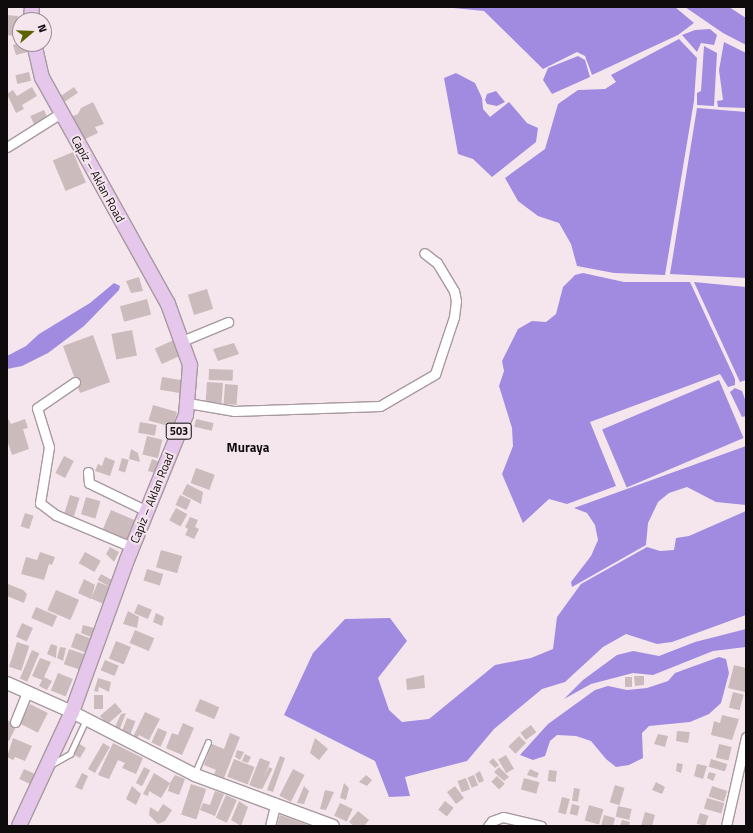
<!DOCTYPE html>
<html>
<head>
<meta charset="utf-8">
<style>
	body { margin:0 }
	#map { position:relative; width:753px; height:833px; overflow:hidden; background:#f5e6ed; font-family:"Titillium Web",sans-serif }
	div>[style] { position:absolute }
	.water>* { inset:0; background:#a08be0; transform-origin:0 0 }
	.building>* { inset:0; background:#ccbbbc; transform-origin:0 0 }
	.roads { filter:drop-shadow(1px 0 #a799a0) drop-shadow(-1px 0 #a799a0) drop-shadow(0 1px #a799a0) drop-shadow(0 -1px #a799a0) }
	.lane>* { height:4.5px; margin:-2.25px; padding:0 2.25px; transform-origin:2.25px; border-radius:2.25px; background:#fff }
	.street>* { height:9px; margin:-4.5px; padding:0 4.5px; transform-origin:4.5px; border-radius:4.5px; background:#fff }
	.secondary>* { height:12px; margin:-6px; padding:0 6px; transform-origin:6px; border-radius:6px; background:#fff }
	.primary>* { height:14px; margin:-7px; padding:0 7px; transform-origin:7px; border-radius:7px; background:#e5c7ec }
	span { translate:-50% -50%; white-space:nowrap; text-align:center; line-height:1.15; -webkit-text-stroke:4px #f5e6ed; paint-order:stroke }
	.shield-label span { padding:1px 3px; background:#f5e6ed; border:1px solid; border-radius:3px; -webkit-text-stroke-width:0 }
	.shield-label { font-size:11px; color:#0f0b0d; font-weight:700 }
	.street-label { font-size:12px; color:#0f0b0d }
	.neighbourhood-label { font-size:13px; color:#0f0b0d; font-weight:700 }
	.frame { position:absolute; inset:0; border:8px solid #0f0b0d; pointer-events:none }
	.north { position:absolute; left:12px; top:12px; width:40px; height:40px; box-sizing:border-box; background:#f5e6ed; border:1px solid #998e93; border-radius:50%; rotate:71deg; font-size:11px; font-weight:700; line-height:16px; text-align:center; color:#0f0b0d }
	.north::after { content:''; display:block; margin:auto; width:14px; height:18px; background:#5b6200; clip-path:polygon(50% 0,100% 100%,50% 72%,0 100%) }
</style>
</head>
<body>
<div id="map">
	<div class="water">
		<div style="clip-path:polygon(443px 7px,675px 7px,694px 23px,678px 35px,592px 75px,585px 56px,577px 52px,543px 69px,484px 11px)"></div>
		<div style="clip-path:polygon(685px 7px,729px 7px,746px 18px,746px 45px,723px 33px)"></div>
		<div style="clip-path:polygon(710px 29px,717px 35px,714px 45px,701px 43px,697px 52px,682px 35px,695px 30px)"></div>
		<div style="clip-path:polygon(679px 39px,697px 58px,694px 101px,665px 275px,614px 273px,577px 266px,571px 244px,559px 223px,538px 216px,518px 201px,505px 178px,545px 149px,558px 104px,578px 90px,605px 89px,616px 82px,611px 75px)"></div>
		<div style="clip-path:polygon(724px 42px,746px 53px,746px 108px,718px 107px,717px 101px,723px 100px,719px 70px)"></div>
		<div style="clip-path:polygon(704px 46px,717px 53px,714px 106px,697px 105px,697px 93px,701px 91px)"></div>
		<div style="clip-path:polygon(578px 56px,585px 60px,590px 77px,552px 94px,543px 80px,548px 68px)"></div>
		<div style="clip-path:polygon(456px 73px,475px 83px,482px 98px,483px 109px,490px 117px,509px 102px,527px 123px,538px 128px,536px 142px,492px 177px,473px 159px,458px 154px,444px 78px)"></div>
		<div style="clip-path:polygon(496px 91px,505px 102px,497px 106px,487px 104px,485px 100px,487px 94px)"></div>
		<div style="clip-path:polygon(697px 108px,746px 112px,746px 278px,670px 274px)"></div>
		<div style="clip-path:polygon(583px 273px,624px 282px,690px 282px,735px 379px,735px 385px,728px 387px,720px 374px,590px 422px,616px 486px,567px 504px,549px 499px,523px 523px,502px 474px,513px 446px,512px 428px,499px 386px,504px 371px,502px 361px,518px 329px,532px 321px,546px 322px,556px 314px,563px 287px,575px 275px)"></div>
		<div style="clip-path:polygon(694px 282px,746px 287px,746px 380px,740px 382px)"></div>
		<div style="clip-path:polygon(114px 283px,120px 286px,119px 290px,84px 326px,48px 353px,22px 366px,7px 369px,7px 356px,26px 346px,39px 334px,90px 303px)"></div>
		<div style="left:719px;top:380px;width:63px;height:127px;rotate:67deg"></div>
		<div style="clip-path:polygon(735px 388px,742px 391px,746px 402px,746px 416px,742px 417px,730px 392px)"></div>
		<div style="clip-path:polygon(746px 446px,746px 505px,716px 502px,687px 487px,669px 493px,658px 502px,648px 523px,646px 545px,572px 587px,571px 582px,591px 556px,598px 540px,595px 525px,587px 513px,574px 508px)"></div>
		<div style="clip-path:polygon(746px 511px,746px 615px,672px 642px,657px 644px,626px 634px,603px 647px,565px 682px,542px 689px,494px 729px,467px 761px,405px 777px,410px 796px,389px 797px,375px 761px,284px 715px,313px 653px,345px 619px,390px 618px,407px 641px,378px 678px,389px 710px,402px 722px,429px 719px,495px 665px,531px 658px,553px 649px,557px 617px,581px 584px,647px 547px,660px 551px,674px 550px,676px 538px,689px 536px)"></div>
		<div style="clip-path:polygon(746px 629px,746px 647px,713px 651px,653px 675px,633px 673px,591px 684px,564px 699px,583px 680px,617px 655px,633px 651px,659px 656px,695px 642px)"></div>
		<div style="clip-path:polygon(719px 657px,726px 659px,729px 673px,721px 703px,709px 714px,690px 722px,649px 726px,642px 733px,643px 758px,629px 765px,616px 767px,606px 759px,591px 741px,576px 736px,557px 735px,550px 741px,545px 756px,533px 760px,520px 755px,548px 724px,595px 690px,608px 686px,627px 690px,647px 688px,668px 681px,675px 673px)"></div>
	</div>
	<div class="building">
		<div style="clip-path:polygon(7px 15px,18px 16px,15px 36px,7px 35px)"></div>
		<div style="clip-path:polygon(20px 36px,20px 44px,25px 44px,28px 52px,16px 55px,13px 45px,18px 43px,17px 37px)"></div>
		<div style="left:29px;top:72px;width:9px;height:14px;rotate:77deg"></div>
		<div style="clip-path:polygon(32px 87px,37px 96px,22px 105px,24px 109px,16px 113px,7px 94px,13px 90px,17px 96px)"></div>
		<div style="left:74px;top:87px;width:7px;height:16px;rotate:56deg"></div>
		<div style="clip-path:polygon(93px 102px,104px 124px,95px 127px,98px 133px,85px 139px,71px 117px,78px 114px,81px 108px)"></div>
		<div style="left:44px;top:110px;width:10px;height:15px;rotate:66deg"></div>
		<div style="left:73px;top:152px;width:33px;height:22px;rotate:67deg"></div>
		<div style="clip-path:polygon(139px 277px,143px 291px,131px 293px,126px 281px)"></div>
		<div style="left:207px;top:289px;width:21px;height:20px;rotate:73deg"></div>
		<div style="left:147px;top:299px;width:16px;height:28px;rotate:75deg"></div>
		<div style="left:132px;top:330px;width:26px;height:21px;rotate:79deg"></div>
		<div style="left:93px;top:335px;width:50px;height:32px;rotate:70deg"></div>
		<div style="left:174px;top:340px;width:17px;height:21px;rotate:66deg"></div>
		<div style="clip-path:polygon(234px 343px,239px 354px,218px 361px,213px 349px)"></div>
		<div style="left:209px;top:369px;width:24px;height:11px;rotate:2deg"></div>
		<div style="left:162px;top:377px;width:20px;height:13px;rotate:9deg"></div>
		<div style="left:207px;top:382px;width:16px;height:20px;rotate:4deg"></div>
		<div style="left:225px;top:384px;width:13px;height:20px;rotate:4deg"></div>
		<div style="left:153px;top:405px;width:25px;height:16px;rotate:16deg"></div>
		<div style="clip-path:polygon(7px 417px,11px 424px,25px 419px,28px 428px,23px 429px,29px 449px,12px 455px,7px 440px)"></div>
		<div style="left:196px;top:419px;width:18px;height:8px;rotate:13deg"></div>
		<div style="left:140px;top:422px;width:17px;height:11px;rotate:10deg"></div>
		<div style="left:147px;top:436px;width:16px;height:19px;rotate:14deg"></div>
		<div style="clip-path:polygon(131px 449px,138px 453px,140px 462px,129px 459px)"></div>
		<div style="left:64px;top:456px;width:11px;height:19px;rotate:27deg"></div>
		<div style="clip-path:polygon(105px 457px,115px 461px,110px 476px,95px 471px,98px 464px,102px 466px)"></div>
		<div style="left:122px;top:458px;width:7px;height:13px;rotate:16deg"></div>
		<div style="clip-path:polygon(152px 459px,162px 463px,159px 474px,148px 471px)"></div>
		<div style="left:196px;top:468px;width:20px;height:16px;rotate:20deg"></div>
		<div style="clip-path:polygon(187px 484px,203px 492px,201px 504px,182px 494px)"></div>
		<div style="left:70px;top:495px;width:10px;height:19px;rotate:17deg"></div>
		<div style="left:180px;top:495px;width:12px;height:11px;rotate:24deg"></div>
		<div style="left:86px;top:497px;width:15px;height:18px;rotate:16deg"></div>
		<div style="left:176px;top:508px;width:13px;height:14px;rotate:29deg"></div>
		<div style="left:111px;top:510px;width:26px;height:23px;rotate:23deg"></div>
		<div style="left:25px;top:513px;width:9px;height:14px;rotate:18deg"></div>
		<div style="clip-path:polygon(190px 517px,198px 520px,195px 527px,199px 529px,194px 539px,185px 535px,188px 529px,185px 527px)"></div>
		<div style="clip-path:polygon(110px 547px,119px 552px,114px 562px,106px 554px)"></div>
		<div style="left:161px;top:550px;width:22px;height:18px;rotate:16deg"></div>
		<div style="clip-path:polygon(40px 552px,55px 557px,52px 565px,49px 564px,44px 580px,21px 574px,26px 557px,37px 560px)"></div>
		<div style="left:85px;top:552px;width:18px;height:13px;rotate:29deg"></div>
		<div style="left:147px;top:569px;width:17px;height:12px;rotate:17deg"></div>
		<div style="left:101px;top:574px;width:13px;height:7px;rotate:29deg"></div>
		<div style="clip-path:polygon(84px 579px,95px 585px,91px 599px,78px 593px)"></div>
		<div style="left:98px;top:582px;width:13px;height:18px;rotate:23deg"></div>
		<div style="clip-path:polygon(8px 584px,23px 590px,27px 594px,24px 603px,7px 596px)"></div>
		<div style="left:56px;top:590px;width:25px;height:22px;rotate:23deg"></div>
		<div style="left:138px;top:604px;width:15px;height:10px;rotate:23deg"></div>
		<div style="left:36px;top:607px;width:23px;height:12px;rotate:23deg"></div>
		<div style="clip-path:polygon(128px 611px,139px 617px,137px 628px,123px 624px)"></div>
		<div style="clip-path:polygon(156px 613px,164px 617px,162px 626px,153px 622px)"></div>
		<div style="left:22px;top:623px;width:12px;height:15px;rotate:24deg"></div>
		<div style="clip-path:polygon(83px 625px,94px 628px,91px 637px,81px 633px)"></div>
		<div style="left:135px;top:630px;width:21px;height:14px;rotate:23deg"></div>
		<div style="left:76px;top:633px;width:15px;height:15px;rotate:20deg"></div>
		<div style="left:116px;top:641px;width:16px;height:19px;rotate:22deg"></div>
		<div style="left:17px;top:642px;width:13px;height:26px;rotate:18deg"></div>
		<div style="clip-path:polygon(51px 644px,57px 646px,56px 658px,47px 654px)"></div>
		<div style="clip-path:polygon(60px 647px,66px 648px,63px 661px,57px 658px)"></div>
		<div style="left:69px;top:649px;width:18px;height:16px;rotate:19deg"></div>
		<div style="left:32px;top:650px;width:8px;height:31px;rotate:23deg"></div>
		<div style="clip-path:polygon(40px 658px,51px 662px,44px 677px,52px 681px,47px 690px,39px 686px,42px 680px,32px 676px)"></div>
		<div style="left:105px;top:660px;width:15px;height:11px;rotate:23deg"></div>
		<div style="clip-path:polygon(734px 665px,746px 668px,745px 692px,728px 688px)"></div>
		<div style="left:58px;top:673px;width:16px;height:19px;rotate:22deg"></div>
		<div style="clip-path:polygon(424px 675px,425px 688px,407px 690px,406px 679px)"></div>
		<div style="clip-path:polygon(634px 676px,644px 676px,644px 685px,635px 686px)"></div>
		<div style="left:625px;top:677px;width:7px;height:10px"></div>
		<div style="clip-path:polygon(98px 678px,111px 682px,109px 692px,99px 687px,98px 692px,94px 691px)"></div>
		<div style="left:733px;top:692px;width:11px;height:16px;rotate:15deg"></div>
		<div style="left:94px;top:695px;width:9px;height:14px"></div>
		<div style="left:200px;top:699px;width:21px;height:13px;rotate:23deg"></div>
		<div style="left:115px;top:703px;width:11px;height:20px;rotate:49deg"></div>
		<div style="left:30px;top:704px;width:20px;height:22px;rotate:27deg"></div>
		<div style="clip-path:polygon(145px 712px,160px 719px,149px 740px,139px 735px,137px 739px,133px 737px)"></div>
		<div style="clip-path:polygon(126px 713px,119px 731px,114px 729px,121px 714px)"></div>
		<div style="clip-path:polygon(722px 715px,739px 719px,732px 740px,711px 735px,714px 721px,720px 723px)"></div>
		<div style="left:127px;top:718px;width:9px;height:14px;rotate:21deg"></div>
		<div style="clip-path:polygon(7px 720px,17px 725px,9px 741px,7px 740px)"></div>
		<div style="clip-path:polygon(183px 723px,194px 728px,182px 755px,166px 748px,172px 733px,178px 735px)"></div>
		<div style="left:531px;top:725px;width:9px;height:13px;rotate:54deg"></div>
		<div style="left:158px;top:728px;width:10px;height:16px;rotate:24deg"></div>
		<div style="clip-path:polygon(677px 731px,690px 732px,688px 743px,676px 741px)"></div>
		<div style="clip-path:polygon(230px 733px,240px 737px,224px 778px,214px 774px,216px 770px,204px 765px,212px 744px,224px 749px)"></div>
		<div style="clip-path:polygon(658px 734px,668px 736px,665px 747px,654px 744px)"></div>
		<div style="left:519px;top:736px;width:10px;height:15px;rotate:45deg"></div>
		<div style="clip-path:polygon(13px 738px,32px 746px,25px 761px,15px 757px,13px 760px,7px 757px)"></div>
		<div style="clip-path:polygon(315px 738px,328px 749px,319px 760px,310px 753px)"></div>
		<div style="clip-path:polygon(78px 743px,86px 748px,80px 758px,73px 754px)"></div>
		<div style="left:103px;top:743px;width:8px;height:30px;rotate:30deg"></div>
		<div style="clip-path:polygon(113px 743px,143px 758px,136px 774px,122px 768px,125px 763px,118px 760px,109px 779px,98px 775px)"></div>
		<div style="left:719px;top:744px;width:13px;height:14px;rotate:13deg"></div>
		<div style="clip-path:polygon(237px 750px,244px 752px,240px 760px,235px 757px)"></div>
		<div style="clip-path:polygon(245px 754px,251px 757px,248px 763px,242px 761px)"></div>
		<div style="left:506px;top:755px;width:16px;height:9px;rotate:60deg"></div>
		<div style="clip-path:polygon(280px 756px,285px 758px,273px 792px,267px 790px)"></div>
		<div style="left:260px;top:758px;width:11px;height:29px;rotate:22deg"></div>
		<div style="clip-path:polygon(493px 758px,499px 765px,495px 768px,489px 762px)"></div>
		<div style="left:234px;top:759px;width:22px;height:19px;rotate:21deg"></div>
		<div style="left:711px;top:759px;width:17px;height:8px;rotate:17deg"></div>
		<div style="clip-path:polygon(677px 763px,683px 764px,681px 773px,676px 771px)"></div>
		<div style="clip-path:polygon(697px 764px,707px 766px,703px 779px,694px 776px)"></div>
		<div style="left:144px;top:767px;width:7px;height:18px;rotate:27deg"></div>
		<div style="left:269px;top:767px;width:4px;height:23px;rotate:27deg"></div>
		<div style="clip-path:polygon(499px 767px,509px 777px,504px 781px,494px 772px)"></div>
		<div style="left:24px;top:769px;width:19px;height:11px;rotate:25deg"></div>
		<div style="left:293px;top:769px;width:13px;height:30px;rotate:27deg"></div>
		<div style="clip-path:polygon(530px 769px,539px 773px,537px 778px,527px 775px)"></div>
		<div style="left:549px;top:770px;width:8px;height:11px;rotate:7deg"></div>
		<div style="clip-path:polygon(480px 771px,484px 781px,479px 783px,475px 774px)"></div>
		<div style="clip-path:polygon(709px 772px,716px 774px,713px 781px,707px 778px)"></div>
		<div style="clip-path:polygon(82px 773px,88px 776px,82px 790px,75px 787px)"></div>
		<div style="clip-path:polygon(154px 773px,170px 783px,175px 775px,185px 779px,179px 795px,168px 791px,170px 783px,161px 798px,149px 791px,148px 796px,143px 794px)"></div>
		<div style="clip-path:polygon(366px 775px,372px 780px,367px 786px,359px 782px)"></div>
		<div style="left:474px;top:775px;width:11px;height:7px;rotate:68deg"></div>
		<div style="left:497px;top:776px;width:11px;height:8px;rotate:45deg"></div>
		<div style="left:466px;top:778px;width:12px;height:9px;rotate:70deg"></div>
		<div style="left:524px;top:778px;width:16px;height:12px;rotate:15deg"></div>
		<div style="clip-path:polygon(656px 782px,665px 787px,662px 794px,652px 790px)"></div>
		<div style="clip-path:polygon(344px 783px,349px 788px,346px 800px,340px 798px)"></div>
		<div style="left:191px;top:784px;width:16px;height:32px;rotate:18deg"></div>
		<div style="left:615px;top:785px;width:10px;height:18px;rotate:17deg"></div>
		<div style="clip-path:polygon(132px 786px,141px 794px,136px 805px,126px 799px)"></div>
		<div style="clip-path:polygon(304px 786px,309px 791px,304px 804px,297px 803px)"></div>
		<div style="left:455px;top:786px;width:15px;height:10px;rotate:53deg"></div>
		<div style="left:712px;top:786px;width:16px;height:11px;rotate:18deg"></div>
		<div style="left:574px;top:788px;width:6px;height:13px;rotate:9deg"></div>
		<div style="clip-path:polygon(325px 790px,334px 792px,326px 810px,320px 809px)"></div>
		<div style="clip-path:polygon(215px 791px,224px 794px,215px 816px,200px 810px,203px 803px,210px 805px)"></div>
		<div style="left:226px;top:795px;width:12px;height:25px;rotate:24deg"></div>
		<div style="left:562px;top:797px;width:8px;height:16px;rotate:14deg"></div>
		<div style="left:707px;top:798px;width:18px;height:11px;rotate:16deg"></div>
		<div style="clip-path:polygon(239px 801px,248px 807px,241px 826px,231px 820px)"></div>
		<div style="left:445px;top:801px;width:11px;height:11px;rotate:38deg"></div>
		<div style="left:340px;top:803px;width:14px;height:14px;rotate:25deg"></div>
		<div style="clip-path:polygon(163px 804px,172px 810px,165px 821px,158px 824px,149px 815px,150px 807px,158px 812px)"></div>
		<div style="left:572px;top:804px;width:8px;height:10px;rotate:14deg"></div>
		<div style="left:589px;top:805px;width:15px;height:16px;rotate:16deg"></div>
		<div style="left:618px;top:806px;width:14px;height:11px;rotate:12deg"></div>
		<div style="clip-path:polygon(358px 811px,369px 820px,364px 826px,354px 826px,349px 822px)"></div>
		<div style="clip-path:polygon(645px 812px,655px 815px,652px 826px,641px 826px)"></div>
		<div style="left:700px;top:813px;width:9px;height:11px;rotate:18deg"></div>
		<div style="clip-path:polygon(280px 815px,311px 826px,277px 826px)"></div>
		<div style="clip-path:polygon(604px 815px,615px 818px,613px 826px,601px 826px)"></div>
		<div style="clip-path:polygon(622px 820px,630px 822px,629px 826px,620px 826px)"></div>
	</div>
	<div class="roads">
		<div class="lane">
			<div style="left:52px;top:764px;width:21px;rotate:-29deg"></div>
			<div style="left:70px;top:754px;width:38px;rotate:-65deg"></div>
			<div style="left:195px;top:773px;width:33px;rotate:-67deg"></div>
		</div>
		<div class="street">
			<div style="left:7px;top:147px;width:64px;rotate:-32.2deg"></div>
			<div style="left:182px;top:341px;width:50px;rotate:-22.4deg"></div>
			<div style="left:75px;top:382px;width:46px;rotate:145.6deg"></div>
			<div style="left:37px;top:408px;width:41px;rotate:72.9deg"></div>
			<div style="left:49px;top:447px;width:57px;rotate:99.1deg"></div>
			<div style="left:40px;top:503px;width:20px;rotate:37deg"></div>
			<div style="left:56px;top:515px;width:82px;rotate:22.8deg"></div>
			<div style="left:188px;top:403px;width:47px;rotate:9.9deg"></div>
			<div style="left:234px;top:411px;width:146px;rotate:-2deg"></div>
			<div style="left:380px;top:406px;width:64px;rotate:-30.2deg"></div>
			<div style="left:435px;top:374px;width:60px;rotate:-71.6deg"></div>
			<div style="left:454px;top:317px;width:16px;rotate:-83deg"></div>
			<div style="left:456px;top:301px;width:10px;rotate:-101deg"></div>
			<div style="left:454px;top:291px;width:33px;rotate:-121deg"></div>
			<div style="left:437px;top:263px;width:16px;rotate:-142deg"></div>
			<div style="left:88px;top:472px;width:11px;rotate:85deg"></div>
			<div style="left:89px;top:483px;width:64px;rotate:25.8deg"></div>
			<div style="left:15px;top:722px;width:31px;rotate:-68deg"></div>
			<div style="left:270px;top:826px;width:21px;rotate:-76deg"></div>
			<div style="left:488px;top:826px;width:6px;rotate:-51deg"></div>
			<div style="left:492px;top:821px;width:12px;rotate:-20deg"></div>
			<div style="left:503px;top:817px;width:39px;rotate:13deg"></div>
			<div style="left:726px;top:826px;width:91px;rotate:-77.3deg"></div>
		</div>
		<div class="secondary">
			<div style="left:7px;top:683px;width:71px;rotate:24deg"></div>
			<div style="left:72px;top:712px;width:138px;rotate:27.1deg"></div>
			<div style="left:195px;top:775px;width:147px;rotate:20.3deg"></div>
		</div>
		<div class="primary">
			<div style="left:31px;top:20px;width:13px;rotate:-86deg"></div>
			<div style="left:19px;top:826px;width:126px;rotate:-65.1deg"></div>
			<div style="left:72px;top:712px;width:162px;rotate:-70.1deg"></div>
			<div style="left:127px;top:560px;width:157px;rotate:-67.9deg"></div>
			<div style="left:186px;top:415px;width:50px;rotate:-85.4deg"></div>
			<div style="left:190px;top:365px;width:65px;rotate:-109.8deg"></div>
			<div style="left:168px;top:304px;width:259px;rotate:-119.1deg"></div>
			<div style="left:42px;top:78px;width:35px;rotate:-103deg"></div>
		</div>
	</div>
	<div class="shield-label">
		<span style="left:179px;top:431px">503</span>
	</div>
	<div class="street-label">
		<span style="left:98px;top:179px;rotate:61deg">Capiz – Aklan Road</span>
		<span style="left:152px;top:498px;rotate:-68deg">Capiz – Aklan Road</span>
	</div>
	<div class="neighbourhood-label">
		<span style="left:248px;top:447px">Muraya</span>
	</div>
	<div class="frame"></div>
	<div class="north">N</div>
</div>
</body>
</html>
